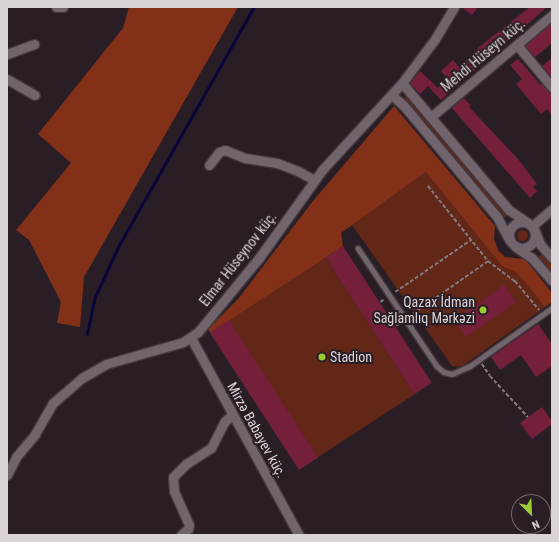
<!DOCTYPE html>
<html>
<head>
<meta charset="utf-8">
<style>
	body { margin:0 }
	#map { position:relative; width:559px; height:542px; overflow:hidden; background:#291e26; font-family:"Roboto Condensed",sans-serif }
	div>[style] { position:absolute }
	.green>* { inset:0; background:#622717; transform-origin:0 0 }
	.round { border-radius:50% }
	.forest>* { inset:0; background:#833019 }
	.stream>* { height:2.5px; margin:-1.25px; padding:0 1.25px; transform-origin:1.25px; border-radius:1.25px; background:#0a0439 }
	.building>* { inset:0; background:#75203a; transform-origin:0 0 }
	.path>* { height:1.5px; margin-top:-0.75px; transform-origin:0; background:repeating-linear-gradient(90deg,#837a81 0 4px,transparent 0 6px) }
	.roads { filter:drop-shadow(1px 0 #41393f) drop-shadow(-1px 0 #41393f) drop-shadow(0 1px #41393f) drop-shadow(0 -1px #41393f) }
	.lane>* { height:4.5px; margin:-2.25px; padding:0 2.25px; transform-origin:2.25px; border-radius:2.25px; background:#71646d }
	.street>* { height:9px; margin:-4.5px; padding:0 4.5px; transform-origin:4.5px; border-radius:4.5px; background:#71646d }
	.street>.ring { margin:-4.5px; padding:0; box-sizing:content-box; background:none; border:9px solid #71646d; border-radius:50% }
	.dots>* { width:11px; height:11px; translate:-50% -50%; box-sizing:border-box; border:2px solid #291e26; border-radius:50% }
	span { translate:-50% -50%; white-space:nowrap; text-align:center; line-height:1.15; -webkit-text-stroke:4px #291e26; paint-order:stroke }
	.street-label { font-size:14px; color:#dad3d8 }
	.poi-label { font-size:14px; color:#dad3d8 }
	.right { translate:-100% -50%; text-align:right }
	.left { translate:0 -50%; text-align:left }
	.frame { position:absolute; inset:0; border:8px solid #dad3d8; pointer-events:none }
	.north { position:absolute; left:511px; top:494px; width:40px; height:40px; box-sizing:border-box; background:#291e26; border:1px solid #70666d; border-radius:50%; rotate:156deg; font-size:11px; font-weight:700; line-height:16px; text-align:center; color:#dad3d8 }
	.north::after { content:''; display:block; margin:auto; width:14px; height:18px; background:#9acb34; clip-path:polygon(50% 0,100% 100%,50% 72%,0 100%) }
</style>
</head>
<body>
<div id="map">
	<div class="green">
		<div style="left:408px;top:95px;width:156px;height:6px;rotate:50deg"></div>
		<div style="clip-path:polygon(426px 172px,494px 256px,502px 266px,517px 273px,545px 307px,461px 367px,452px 366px,352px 225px)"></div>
		<div class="round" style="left:516.5px;top:229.5px;width:11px;height:11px"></div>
		<div style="clip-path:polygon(542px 254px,552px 265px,552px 275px,537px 258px)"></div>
		<div style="left:325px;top:257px;width:164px;height:115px;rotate:57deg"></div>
	</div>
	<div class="forest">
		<div style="clip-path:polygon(129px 7px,238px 7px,84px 277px,80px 327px,57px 323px,61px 302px,29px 240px,16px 230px,71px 163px,38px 134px,123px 28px)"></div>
		<div style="clip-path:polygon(394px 106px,495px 226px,494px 239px,498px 250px,505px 257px,525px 259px,552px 293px,552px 302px,545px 307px,517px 273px,502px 266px,426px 172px,341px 233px,343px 246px,210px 333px,208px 329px,238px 299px,313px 201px)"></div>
	</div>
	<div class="stream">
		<div style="left:87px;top:334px;width:38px;rotate:-78deg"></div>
		<div style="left:95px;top:297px;width:55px;rotate:-65.3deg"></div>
		<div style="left:118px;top:247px;width:276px;rotate:-60.5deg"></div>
	</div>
	<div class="building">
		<div style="clip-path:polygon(461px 7px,478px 7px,472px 15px)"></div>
		<div style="clip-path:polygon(530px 7px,547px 7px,441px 100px,428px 86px,420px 94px,410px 83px,420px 71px,438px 88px,448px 79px,441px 71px,453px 60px,460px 68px,479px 47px)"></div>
		<div style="clip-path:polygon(552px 23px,552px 43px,535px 57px,525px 46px)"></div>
		<div style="clip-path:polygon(552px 58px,552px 78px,542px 66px)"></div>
		<div style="clip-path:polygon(518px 59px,541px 85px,542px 84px,548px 91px,552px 93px,552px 115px,547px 109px,541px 114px,516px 84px,522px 79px,510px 65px)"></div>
		<div style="clip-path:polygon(464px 98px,470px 105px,469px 107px,518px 159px,537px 184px,533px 187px,537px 191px,530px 198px,452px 108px)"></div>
		<div style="left:343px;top:246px;width:163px;height:21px;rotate:57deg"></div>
		<div style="left:504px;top:285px;width:21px;height:61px;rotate:55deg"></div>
		<div style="left:229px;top:320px;width:164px;height:23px;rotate:57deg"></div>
		<div style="clip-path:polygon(538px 324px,552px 344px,552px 366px,536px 377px,521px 355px,500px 370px,491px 357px)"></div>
		<div style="clip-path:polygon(542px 407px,552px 421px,552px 424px,532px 439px,520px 423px)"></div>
	</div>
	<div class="path">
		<div style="left:428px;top:186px;width:96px;rotate:51.3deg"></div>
		<div style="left:488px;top:261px;width:34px;rotate:37deg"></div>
		<div style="left:515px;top:281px;width:38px;rotate:50deg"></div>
		<div style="left:395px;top:292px;width:92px;rotate:-34.4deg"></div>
		<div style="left:380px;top:302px;width:6px;rotate:-31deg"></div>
		<div style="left:411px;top:315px;width:94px;rotate:-35deg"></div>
		<div style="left:396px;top:326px;width:6px;rotate:-39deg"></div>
		<div style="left:482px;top:364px;width:14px;rotate:56deg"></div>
		<div style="left:490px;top:376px;width:56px;rotate:47.2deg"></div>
	</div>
	<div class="roads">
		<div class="lane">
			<div style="left:358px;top:248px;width:142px;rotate:56.2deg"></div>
			<div style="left:437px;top:366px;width:9px;rotate:41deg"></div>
			<div style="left:444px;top:372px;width:8px;rotate:14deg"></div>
			<div style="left:452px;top:374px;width:20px;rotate:-24deg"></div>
			<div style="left:470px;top:366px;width:100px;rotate:-35.3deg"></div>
		</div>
		<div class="street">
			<div style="left:56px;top:7px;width:7px"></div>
			<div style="left:517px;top:45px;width:55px;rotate:50.2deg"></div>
			<div style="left:7px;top:54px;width:29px;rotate:-20deg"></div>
			<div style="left:7px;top:79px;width:32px;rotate:30deg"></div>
			<div style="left:402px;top:83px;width:166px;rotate:49.9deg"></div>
			<div style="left:509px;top:210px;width:23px;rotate:34deg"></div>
			<div style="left:392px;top:95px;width:16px;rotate:43deg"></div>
			<div style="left:404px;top:106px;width:145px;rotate:50deg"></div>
			<div style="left:497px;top:217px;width:26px;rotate:62deg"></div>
			<div style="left:432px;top:116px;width:157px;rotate:-40.1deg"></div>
			<div style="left:209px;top:165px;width:16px;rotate:-52deg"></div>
			<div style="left:219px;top:152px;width:6px;rotate:-18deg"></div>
			<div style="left:225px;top:150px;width:22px;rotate:22deg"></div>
			<div style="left:245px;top:158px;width:32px;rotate:9deg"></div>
			<div style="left:277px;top:163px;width:22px;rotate:21deg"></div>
			<div style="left:298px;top:171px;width:18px;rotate:29deg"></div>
			<div class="ring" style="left:509px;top:222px;width:17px;height:17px"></div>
			<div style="left:532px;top:226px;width:26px;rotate:-40deg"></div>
			<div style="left:535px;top:231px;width:14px;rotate:69deg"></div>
			<div style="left:540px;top:244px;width:18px;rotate:49deg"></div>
			<div style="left:516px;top:247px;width:19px;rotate:35deg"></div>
			<div style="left:532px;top:258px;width:30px;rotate:49deg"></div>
			<div style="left:191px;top:338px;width:225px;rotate:61.3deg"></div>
			<div style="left:7px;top:475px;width:20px;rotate:-63deg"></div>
			<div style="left:16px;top:457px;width:30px;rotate:-50deg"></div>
			<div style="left:35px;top:434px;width:36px;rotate:-60deg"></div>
			<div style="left:53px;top:403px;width:38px;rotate:-41deg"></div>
			<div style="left:82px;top:378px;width:28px;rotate:-30deg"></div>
			<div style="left:106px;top:364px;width:80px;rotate:-15.9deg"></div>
			<div style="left:183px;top:342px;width:18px;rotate:-34deg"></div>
			<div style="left:198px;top:332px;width:96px;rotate:-50.5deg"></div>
			<div style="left:259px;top:258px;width:108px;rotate:-54.4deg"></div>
			<div style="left:322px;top:170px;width:118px;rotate:-47.4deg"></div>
			<div style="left:402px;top:83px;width:55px;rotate:-53.1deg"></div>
			<div style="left:435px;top:39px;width:37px;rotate:-59deg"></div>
			<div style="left:181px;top:535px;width:9px;rotate:-41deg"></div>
			<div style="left:188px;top:529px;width:4px;rotate:-76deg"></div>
			<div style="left:189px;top:525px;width:37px;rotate:-114deg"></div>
			<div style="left:174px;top:491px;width:14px;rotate:-94deg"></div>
			<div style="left:173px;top:477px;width:18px;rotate:-45deg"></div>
			<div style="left:186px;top:464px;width:30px;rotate:-33deg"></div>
			<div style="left:211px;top:448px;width:30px;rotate:-63deg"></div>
			<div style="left:225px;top:421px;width:9px;rotate:-41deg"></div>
		</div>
	</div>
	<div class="dots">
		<div style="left:483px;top:310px;background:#9acb34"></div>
		<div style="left:322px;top:357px;background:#9acb34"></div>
	</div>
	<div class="street-label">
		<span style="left:483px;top:55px;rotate:-40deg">Mehdi Hüseyn küç.</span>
		<span style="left:238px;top:259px;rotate:-52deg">Elmar Hüseynov küç.</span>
		<span style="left:257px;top:430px;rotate:61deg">Mirzə Babayev küç.</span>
	</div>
	<div class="poi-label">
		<span class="right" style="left:475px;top:310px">Qazax İdman<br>Sağlamlıq Mərkəzi</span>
		<span class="left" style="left:330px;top:357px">Stadion</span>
	</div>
	<div class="frame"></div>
	<div class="north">N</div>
</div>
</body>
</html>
